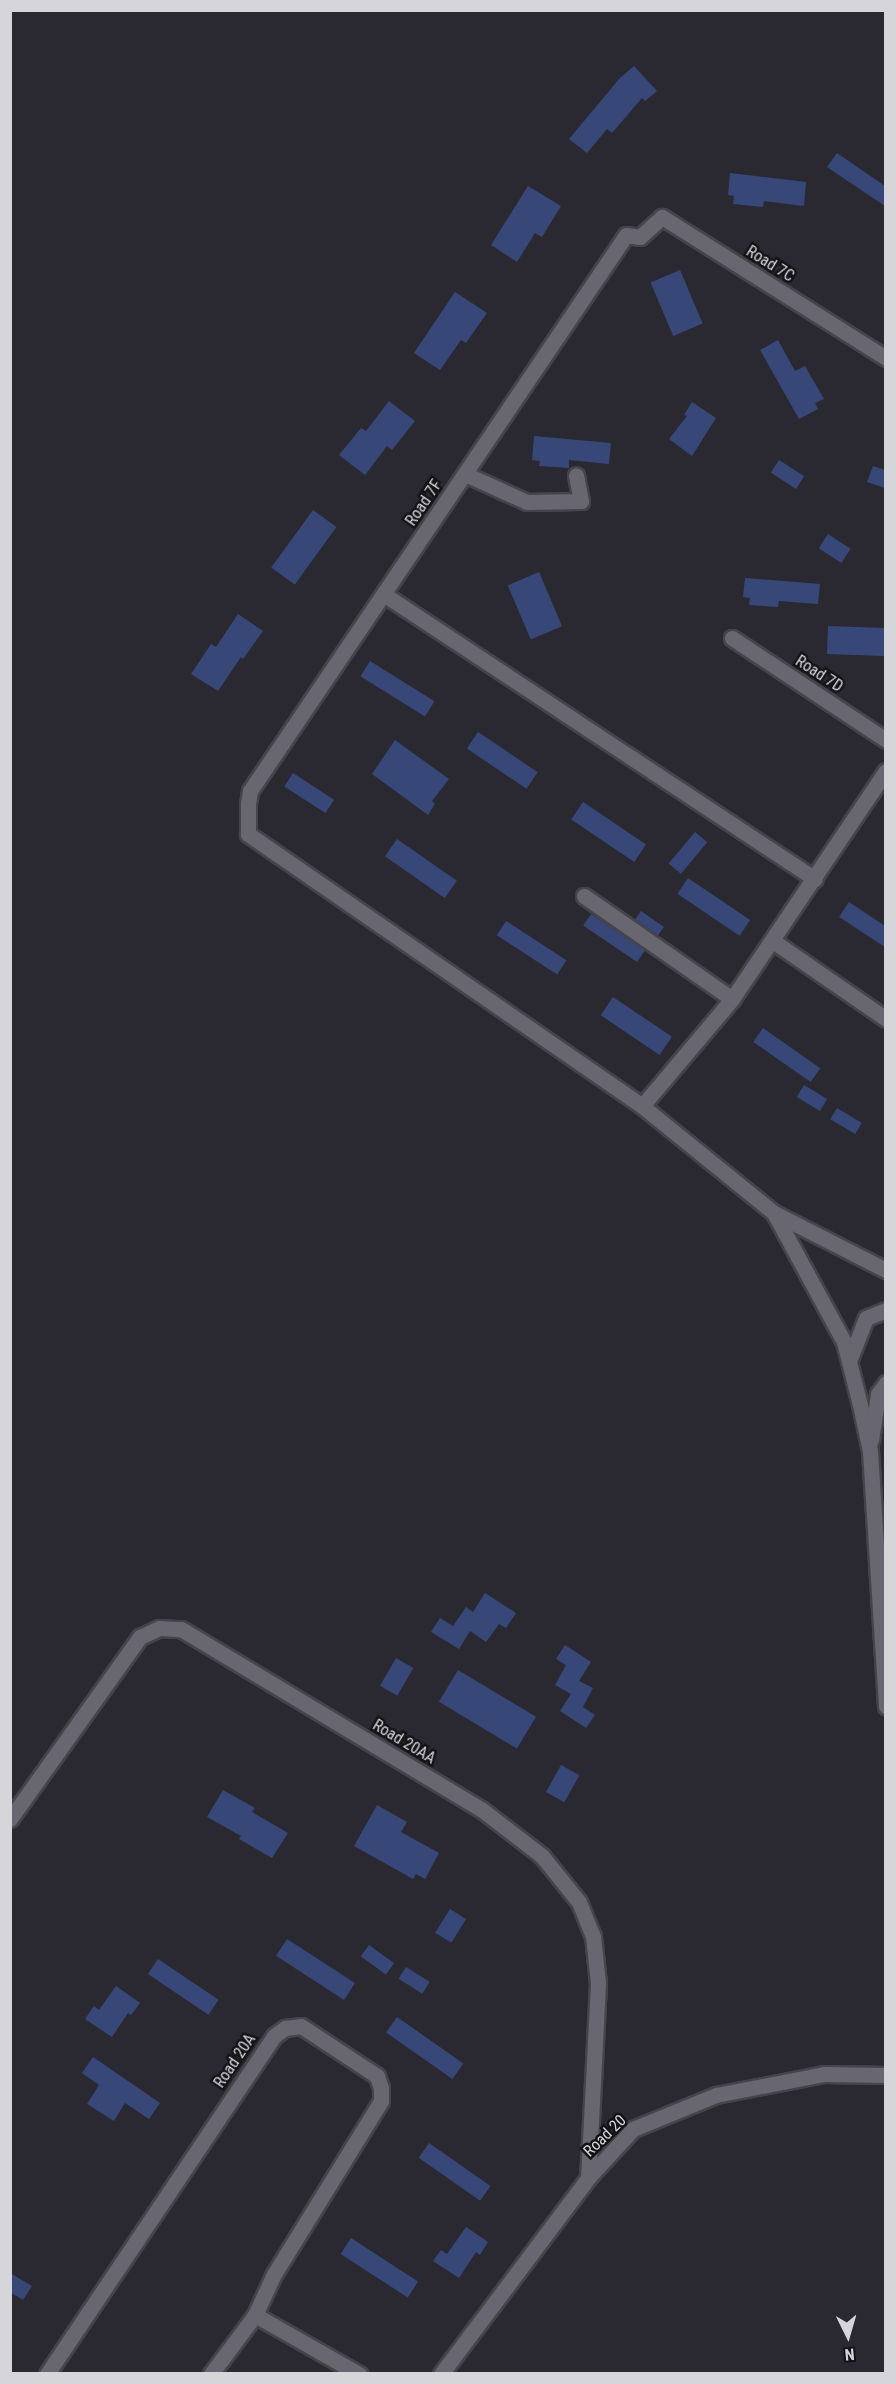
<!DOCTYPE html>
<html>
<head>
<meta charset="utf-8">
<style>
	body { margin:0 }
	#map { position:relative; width:896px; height:2384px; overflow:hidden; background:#2a2931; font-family:"Roboto Condensed",sans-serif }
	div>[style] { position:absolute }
	.building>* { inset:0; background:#374878; transform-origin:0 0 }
	.roads { filter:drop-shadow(2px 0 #46444a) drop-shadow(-2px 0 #46444a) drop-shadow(0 2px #46444a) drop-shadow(0 -2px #46444a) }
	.minor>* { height:15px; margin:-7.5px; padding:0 7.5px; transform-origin:7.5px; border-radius:7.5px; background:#686670 }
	span { translate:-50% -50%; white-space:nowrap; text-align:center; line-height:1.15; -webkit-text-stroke:5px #131215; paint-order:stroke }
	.street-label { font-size:16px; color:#d6d5da }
	.frame { position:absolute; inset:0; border:12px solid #d6d5da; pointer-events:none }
	.north { position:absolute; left:818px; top:2306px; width:60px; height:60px; -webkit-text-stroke:4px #131215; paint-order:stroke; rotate:175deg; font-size:16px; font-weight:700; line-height:24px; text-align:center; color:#d6d5da }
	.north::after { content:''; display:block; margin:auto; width:21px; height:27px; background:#d6d5da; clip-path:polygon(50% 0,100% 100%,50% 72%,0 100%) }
</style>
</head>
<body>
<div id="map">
	<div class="building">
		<div style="clip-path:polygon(634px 66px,657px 91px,645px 101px,642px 98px,612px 133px,607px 129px,587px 153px,569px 139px,620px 78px)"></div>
		<div style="clip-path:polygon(837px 153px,885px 186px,885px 206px,827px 167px)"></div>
		<div style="clip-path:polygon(730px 173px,806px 182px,804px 206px,764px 201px,763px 207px,733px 204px,734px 196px,728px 195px)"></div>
		<div style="clip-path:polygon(528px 186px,561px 206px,542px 237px,535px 233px,517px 262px,491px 245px)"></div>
		<div style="left:680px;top:270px;width:58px;height:32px;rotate:67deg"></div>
		<div style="clip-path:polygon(455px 292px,487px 313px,466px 343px,461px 340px,440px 370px,414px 353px)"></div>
		<div style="clip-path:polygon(778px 340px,795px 371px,805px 366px,824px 399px,815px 403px,818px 409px,799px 419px,760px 350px)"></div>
		<div style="clip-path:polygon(389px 401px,415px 421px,392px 450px,387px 446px,365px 475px,339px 455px,361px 428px,366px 431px)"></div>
		<div style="clip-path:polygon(692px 402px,716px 418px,692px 456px,669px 439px,687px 416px,684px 415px)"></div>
		<div style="clip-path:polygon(534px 436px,611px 443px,609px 464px,569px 460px,569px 468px,539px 466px,540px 461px,532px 460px)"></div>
		<div style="left:779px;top:460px;width:30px;height:15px;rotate:33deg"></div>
		<div style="clip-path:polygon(873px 466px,885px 470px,885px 488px,867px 482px)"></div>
		<div style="left:313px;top:510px;width:29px;height:71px;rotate:36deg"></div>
		<div style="left:828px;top:534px;width:27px;height:17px;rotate:33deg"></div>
		<div style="left:539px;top:572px;width:59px;height:34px;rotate:67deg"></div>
		<div style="clip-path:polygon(745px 578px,820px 584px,818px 604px,779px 601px,778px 607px,749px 605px,750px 598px,743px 597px)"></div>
		<div style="clip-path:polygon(238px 614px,263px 631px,243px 659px,241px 657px,218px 691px,191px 674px,211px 644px,216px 647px)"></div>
		<div style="left:828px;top:626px;width:57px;height:28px;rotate:2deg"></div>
		<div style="left:370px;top:661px;width:76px;height:18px;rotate:32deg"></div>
		<div style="left:478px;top:732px;width:72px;height:20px;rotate:34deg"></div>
		<div style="clip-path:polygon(395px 740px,449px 779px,432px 801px,435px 804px,428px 815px,372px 774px)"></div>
		<div style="left:293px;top:773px;width:49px;height:16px;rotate:33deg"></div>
		<div style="left:583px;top:802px;width:76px;height:21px;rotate:34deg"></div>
		<div style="left:695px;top:832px;width:16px;height:41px;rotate:40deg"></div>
		<div style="left:397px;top:839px;width:73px;height:21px;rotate:35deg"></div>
		<div style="left:688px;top:878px;width:75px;height:19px;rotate:34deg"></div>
		<div style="clip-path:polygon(849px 902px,885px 926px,885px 947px,839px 917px)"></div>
		<div style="left:641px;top:911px;width:28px;height:10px;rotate:35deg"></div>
		<div style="left:591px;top:914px;width:65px;height:14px;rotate:34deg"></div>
		<div style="left:506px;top:921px;width:72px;height:17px;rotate:33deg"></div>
		<div style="left:613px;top:997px;width:71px;height:22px;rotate:34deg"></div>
		<div style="left:763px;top:1028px;width:70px;height:17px;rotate:35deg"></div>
		<div style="left:804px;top:1085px;width:27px;height:14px;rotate:31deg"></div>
		<div style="left:837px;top:1108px;width:29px;height:13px;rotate:31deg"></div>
		<div style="clip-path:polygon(485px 1593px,516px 1613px,506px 1628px,499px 1624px,486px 1642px,470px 1631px,459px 1649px,431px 1632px,440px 1618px,453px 1626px,466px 1607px,473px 1612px)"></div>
		<div style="clip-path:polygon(565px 1645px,591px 1662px,579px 1681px,593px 1688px,583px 1707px,595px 1715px,586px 1728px,560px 1711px,571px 1694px,555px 1685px,566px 1665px,556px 1659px)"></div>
		<div style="left:396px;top:1658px;width:20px;height:32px;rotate:30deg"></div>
		<div style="left:458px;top:1670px;width:91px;height:37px;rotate:31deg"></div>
		<div style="left:561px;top:1765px;width:21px;height:31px;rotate:29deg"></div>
		<div style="clip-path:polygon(223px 1790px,255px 1808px,252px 1812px,288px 1833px,272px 1858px,239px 1839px,241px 1836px,207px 1817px)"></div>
		<div style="clip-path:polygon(377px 1805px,407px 1822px,401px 1832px,439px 1853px,425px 1879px,416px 1874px,413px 1879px,354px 1846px)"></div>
		<div style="left:450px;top:1909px;width:19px;height:28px;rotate:32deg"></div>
		<div style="left:287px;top:1939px;width:81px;height:20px;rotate:33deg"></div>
		<div style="left:369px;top:1945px;width:31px;height:14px;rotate:36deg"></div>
		<div style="left:158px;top:1959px;width:73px;height:18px;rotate:34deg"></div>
		<div style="left:406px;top:1967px;width:28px;height:14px;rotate:32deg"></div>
		<div style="clip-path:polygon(116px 1986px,140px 2003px,131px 2015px,128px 2013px,112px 2037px,85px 2019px,94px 2006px,99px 2010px)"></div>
		<div style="left:397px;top:2017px;width:81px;height:19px;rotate:35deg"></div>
		<div style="clip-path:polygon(93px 2057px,160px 2103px,149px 2119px,125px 2103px,114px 2121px,87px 2104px,99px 2085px,82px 2073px)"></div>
		<div style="left:429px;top:2143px;width:75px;height:18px;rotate:35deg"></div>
		<div style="clip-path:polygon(466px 2227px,488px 2242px,480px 2255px,476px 2252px,459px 2278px,433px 2261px,441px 2250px,447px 2254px)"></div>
		<div style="left:351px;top:2238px;width:80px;height:19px;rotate:33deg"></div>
		<div style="clip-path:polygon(10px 2273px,32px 2286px,23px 2300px,10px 2292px)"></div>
	</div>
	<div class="roads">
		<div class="minor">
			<div style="left:886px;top:358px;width:265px;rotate:-147.8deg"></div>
			<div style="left:662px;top:217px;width:30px;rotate:138deg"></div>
			<div style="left:640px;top:237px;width:14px;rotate:-172deg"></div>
			<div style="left:626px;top:235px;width:671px;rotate:124.07deg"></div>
			<div style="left:250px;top:791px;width:13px;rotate:99deg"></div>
			<div style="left:248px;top:804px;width:30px;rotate:90deg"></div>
			<div style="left:248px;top:834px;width:479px;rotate:34.6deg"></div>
			<div style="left:642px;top:1106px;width:170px;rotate:39deg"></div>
			<div style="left:774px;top:1213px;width:126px;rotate:27deg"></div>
			<div style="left:465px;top:474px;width:68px;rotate:24.3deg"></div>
			<div style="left:527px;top:502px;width:54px;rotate:-1.1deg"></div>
			<div style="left:581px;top:501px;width:26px;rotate:-101deg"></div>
			<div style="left:385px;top:595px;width:515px;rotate:33.44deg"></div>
			<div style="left:732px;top:638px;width:185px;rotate:33.5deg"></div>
			<div style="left:584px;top:896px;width:180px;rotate:34.8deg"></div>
			<div style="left:773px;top:941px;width:137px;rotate:34.6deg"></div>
			<div style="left:642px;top:1106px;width:140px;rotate:-49.9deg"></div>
			<div style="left:732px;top:999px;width:275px;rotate:-56deg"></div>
			<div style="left:774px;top:1213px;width:147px;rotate:61.5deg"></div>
			<div style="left:844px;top:1342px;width:65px;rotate:75.7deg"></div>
			<div style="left:860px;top:1405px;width:47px;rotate:77.7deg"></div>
			<div style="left:870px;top:1451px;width:256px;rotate:86.4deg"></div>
			<div style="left:849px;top:1361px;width:46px;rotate:-68.4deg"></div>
			<div style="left:866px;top:1318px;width:22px;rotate:-22deg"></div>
			<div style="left:871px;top:1440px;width:47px;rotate:-81.3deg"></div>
			<div style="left:878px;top:1394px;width:14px;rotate:-54deg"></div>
			<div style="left:10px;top:1819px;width:224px;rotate:-54.5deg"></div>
			<div style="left:140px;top:1637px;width:21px;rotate:-25deg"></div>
			<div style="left:159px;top:1628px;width:22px;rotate:3deg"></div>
			<div style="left:181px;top:1629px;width:350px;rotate:31deg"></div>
			<div style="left:481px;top:1809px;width:77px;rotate:37.6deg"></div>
			<div style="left:542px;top:1856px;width:59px;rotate:51.2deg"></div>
			<div style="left:579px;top:1902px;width:37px;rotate:68deg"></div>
			<div style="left:593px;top:1936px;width:47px;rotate:83.9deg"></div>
			<div style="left:598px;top:1983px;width:195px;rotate:92.9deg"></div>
			<div style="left:255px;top:2315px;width:120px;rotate:29.6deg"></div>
			<div style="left:47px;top:2374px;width:407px;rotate:-56.1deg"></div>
			<div style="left:274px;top:2036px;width:14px;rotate:-36deg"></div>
			<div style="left:285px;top:2028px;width:16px;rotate:-7deg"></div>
			<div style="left:301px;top:2026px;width:91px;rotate:33.3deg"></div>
			<div style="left:377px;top:2076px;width:13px;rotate:72deg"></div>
			<div style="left:381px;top:2088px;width:13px;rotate:90deg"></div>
			<div style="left:381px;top:2101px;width:203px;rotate:121.7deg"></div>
			<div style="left:274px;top:2274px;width:45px;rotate:114.9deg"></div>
			<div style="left:255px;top:2315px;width:74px;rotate:126.7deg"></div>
			<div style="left:441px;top:2374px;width:245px;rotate:-53.1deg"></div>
			<div style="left:588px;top:2178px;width:67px;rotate:-47.4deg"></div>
			<div style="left:633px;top:2129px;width:90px;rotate:-22.3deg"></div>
			<div style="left:716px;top:2095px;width:110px;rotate:-11deg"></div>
			<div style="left:824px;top:2074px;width:62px;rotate:0.9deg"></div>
		</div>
	</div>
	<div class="street-label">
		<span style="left:770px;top:264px;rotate:32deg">Road 7C</span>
		<span style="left:424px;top:503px;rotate:-56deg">Road 7F</span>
		<span style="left:819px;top:674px;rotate:33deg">Road 7D</span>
		<span style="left:404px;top:1742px;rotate:31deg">Road 20AA</span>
		<span style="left:235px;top:2061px;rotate:-56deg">Road 20A</span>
		<span style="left:605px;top:2136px;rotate:-44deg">Road 20</span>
	</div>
	<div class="frame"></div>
	<div class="north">N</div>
</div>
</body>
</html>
